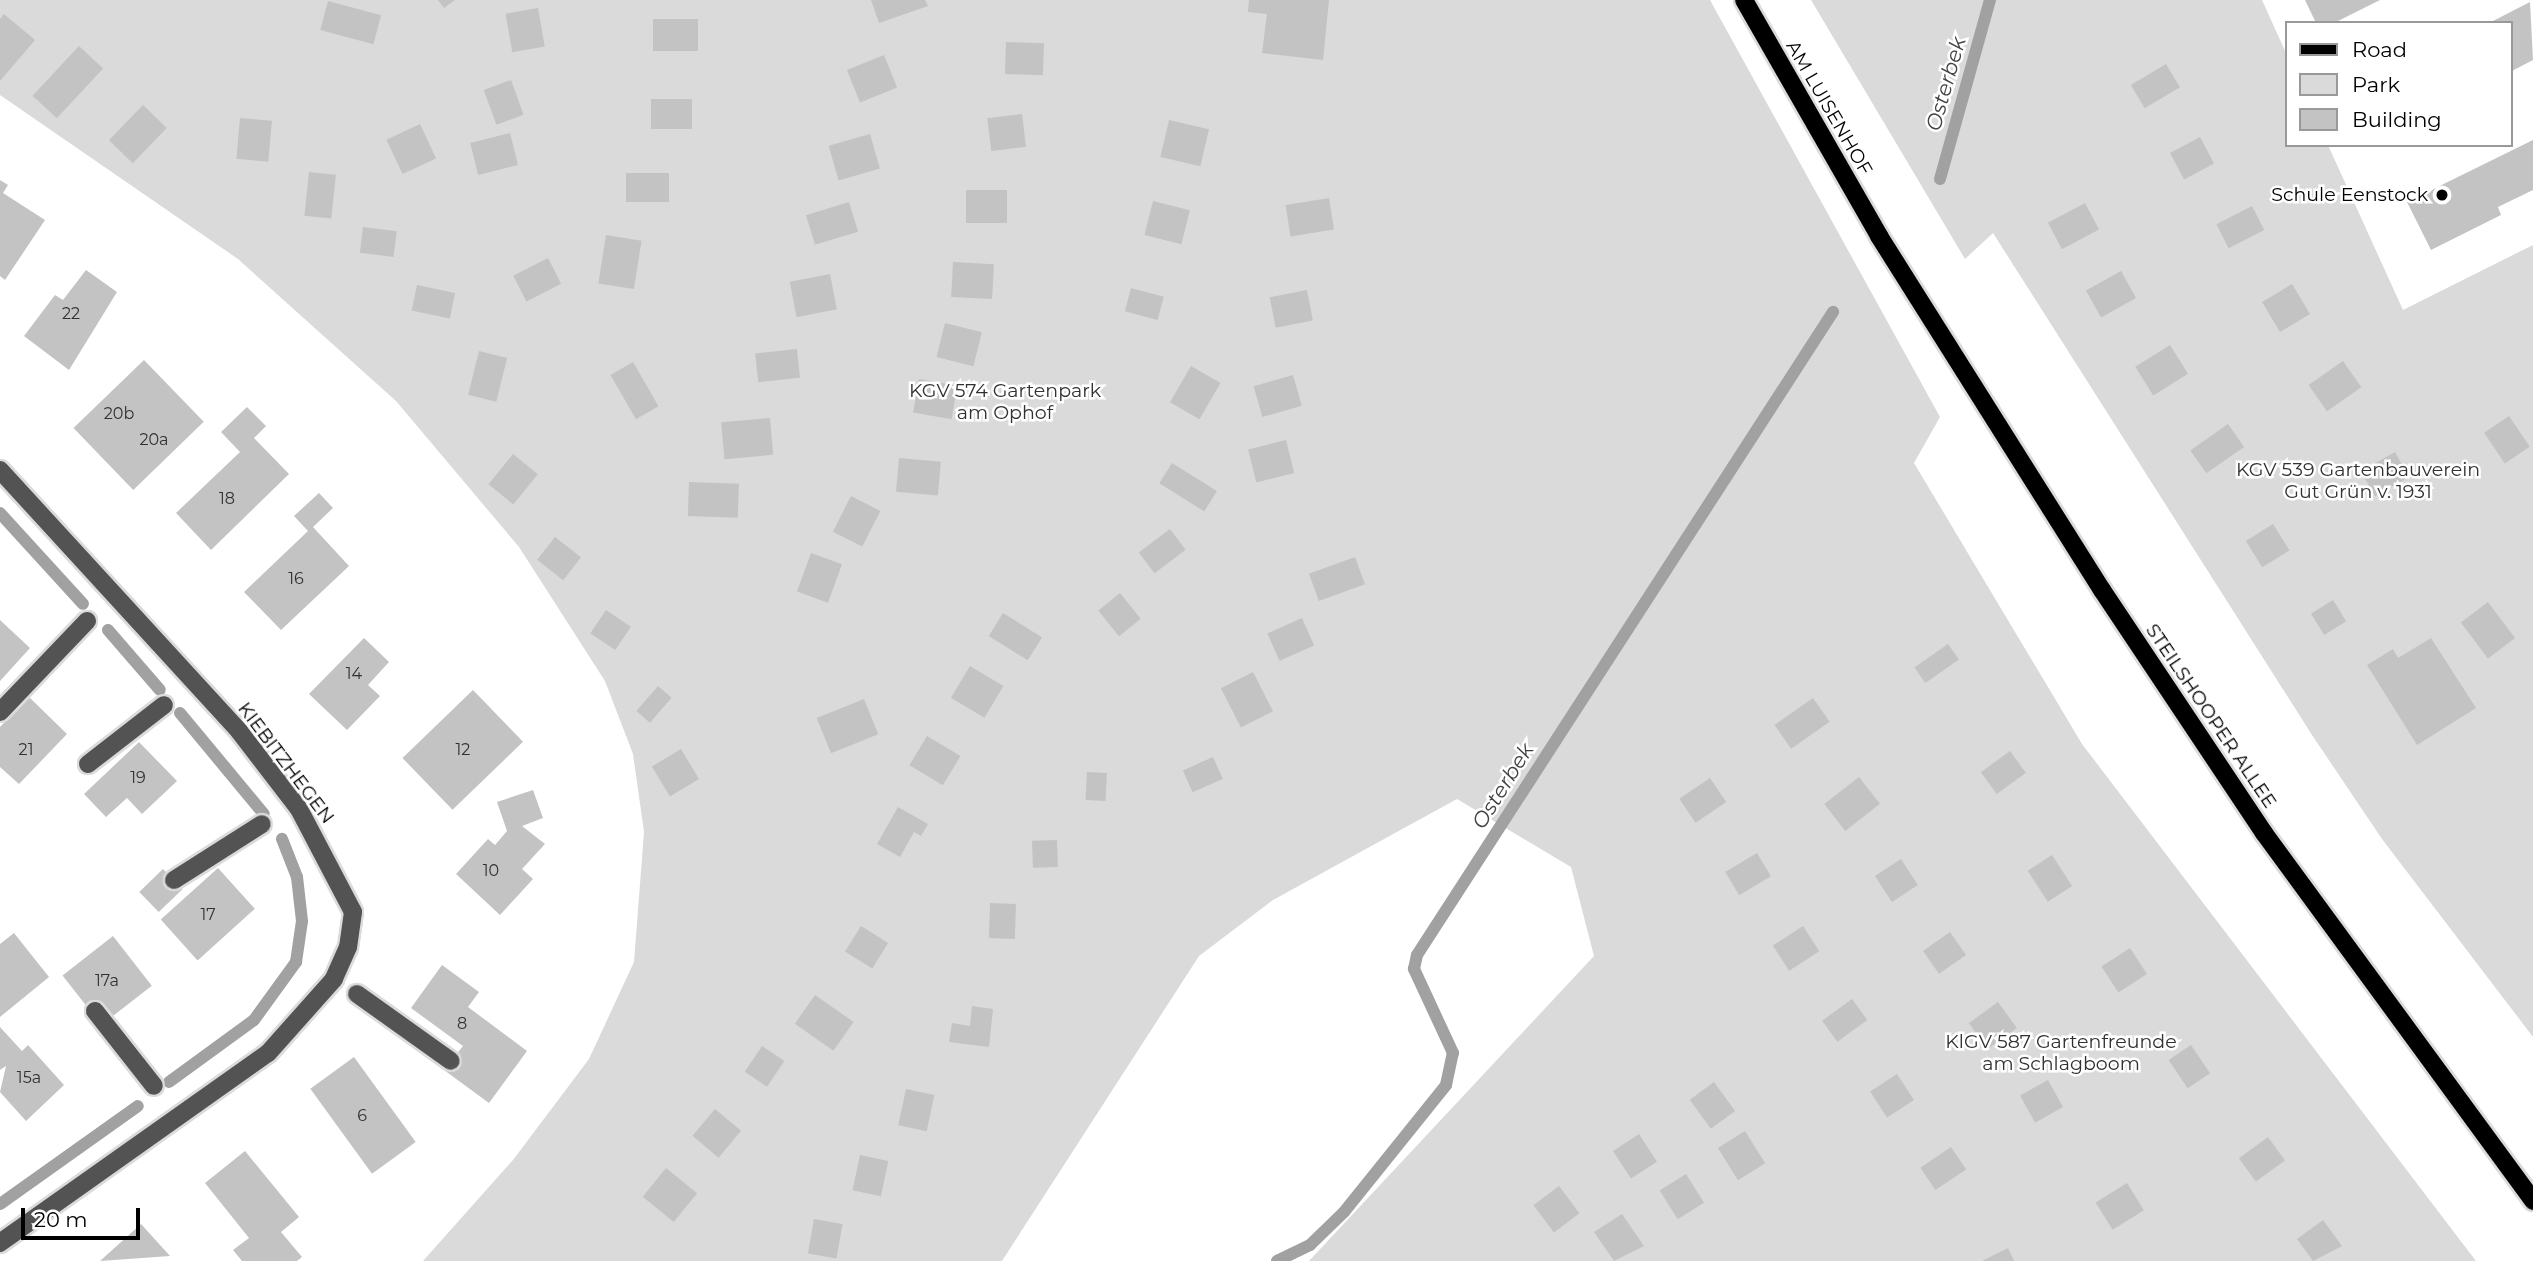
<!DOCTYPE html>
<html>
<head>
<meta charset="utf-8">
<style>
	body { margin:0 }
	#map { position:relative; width:2533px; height:1261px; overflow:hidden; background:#fff; font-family:Montserrat,sans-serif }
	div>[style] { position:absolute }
	.green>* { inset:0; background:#dadada }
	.stream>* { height:12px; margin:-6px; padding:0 6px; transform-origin:6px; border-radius:6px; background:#a1a1a1 }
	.building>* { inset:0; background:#c3c3c3; transform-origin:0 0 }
	.roads { filter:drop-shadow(2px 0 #dbdbdb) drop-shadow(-2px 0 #dbdbdb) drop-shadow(0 2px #dbdbdb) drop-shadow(0 -2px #dbdbdb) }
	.minor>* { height:18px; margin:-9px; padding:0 9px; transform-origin:9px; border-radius:9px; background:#535353 }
	.major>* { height:18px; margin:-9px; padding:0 9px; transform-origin:9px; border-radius:9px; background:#000 }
	.dots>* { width:19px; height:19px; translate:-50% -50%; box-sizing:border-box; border:4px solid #fff; border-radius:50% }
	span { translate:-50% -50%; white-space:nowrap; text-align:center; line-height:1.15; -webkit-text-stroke:5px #fff; paint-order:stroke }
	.number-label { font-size:16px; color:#313131 }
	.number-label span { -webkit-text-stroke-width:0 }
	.street-label { font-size:19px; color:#000 }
	.poi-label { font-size:19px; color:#000 }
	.right { translate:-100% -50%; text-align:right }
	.park-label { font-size:19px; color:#313131 }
	.water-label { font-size:21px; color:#424242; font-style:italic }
	.legend { position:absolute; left:2285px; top:21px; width:228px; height:126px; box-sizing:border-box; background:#fff; border:2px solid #999; margin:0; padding:9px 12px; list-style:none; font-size:21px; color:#000 }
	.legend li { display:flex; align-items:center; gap:14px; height:35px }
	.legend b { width:35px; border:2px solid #999 }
	.scale { position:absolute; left:21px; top:1208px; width:119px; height:32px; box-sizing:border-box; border:4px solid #000; border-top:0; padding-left:9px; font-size:21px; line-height:24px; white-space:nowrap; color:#000; -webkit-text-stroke:5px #fff; paint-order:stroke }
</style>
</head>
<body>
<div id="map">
	<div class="green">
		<div style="clip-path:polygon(0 0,1710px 0,1940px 417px,1914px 463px,2082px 744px,2476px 1261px,1309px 1261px,1594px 956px,1571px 867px,1457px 799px,1273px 900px,1199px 956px,1002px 1261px,423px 1261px,513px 1160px,589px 1059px,634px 962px,644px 832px,633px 754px,605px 681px,519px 547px,396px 401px,238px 259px,0 95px)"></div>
		<div style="clip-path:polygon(1811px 0,2262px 0,2286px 53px,2286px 145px,2328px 145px,2403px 310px,2533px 245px,2533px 1037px,2382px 839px,2312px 735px,1993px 233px,1965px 259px)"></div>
	</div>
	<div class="stream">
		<div style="left:1940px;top:179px;width:186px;rotate:-74.4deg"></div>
		<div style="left:0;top:513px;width:123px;rotate:47.6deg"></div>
		<div style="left:108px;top:630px;width:79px;rotate:49.1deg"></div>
		<div style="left:180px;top:713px;width:131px;rotate:50.3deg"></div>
		<div style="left:169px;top:1082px;width:105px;rotate:-36.1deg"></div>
		<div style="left:254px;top:1020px;width:72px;rotate:-54.1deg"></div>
		<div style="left:296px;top:962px;width:41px;rotate:-81.7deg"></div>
		<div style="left:302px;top:921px;width:44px;rotate:-96.5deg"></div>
		<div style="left:297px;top:877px;width:41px;rotate:-111.5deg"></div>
		<div style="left:0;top:1204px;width:169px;rotate:-35.4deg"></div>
		<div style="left:1277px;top:1261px;width:37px;rotate:-26deg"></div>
		<div style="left:1310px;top:1245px;width:47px;rotate:-44.1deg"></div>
		<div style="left:1344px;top:1212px;width:163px;rotate:-51.2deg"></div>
		<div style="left:1446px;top:1085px;width:33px;rotate:-78deg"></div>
		<div style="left:1453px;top:1053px;width:93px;rotate:-114.9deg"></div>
		<div style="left:1414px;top:969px;width:14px;rotate:-78deg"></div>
		<div style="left:1417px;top:955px;width:766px;rotate:-57.1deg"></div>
	</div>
	<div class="building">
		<div style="clip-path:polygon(438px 0,455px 0,444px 8px)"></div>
		<div style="clip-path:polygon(871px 0,925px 0,928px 6px,879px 23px)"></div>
		<div style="clip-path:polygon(1249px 0,1329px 0,1323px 60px,1262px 53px,1267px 14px,1248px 12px)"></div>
		<div style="clip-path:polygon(2305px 0,2380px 0,2334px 23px,2316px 23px)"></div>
		<div style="left:328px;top:1px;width:55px;height:30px;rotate:15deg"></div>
		<div style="clip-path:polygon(2530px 2px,2533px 60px,2510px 72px,2510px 23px,2489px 23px)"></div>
		<div style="left:538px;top:8px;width:39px;height:33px;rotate:80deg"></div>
		<div style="clip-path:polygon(4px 14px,35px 40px,0 81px,0 19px)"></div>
		<div style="left:698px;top:19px;width:32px;height:45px;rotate:90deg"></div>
		<div style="left:1006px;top:42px;width:38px;height:32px;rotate:2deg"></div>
		<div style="left:79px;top:46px;width:33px;height:68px;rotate:43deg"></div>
		<div style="left:884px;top:55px;width:35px;height:40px;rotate:68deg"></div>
		<div style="left:2166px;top:64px;width:27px;height:41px;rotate:59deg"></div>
		<div style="left:511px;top:80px;width:37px;height:29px;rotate:70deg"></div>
		<div style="left:651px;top:99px;width:41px;height:30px"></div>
		<div style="left:143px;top:105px;width:33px;height:49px;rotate:44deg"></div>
		<div style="left:1022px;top:114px;width:33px;height:35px;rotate:83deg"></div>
		<div style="left:240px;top:118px;width:32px;height:41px;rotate:5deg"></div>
		<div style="left:1169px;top:120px;width:41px;height:38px;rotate:13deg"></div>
		<div style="left:420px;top:124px;width:38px;height:37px;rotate:65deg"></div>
		<div style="left:510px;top:133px;width:33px;height:41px;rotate:76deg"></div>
		<div style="left:870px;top:134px;width:36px;height:43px;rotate:74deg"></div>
		<div style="left:2200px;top:137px;width:30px;height:34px;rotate:62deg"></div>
		<div style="clip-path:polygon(2533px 140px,2533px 190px,2498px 207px,2501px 215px,2431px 250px,2407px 202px)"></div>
		<div style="left:309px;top:172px;width:27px;height:44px;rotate:6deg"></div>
		<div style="left:669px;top:173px;width:29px;height:43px;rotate:90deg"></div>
		<div style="clip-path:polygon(0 180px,8px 185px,3px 193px,45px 220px,5px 280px,0 276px)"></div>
		<div style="left:966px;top:190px;width:41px;height:33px"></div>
		<div style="left:1329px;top:198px;width:32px;height:44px;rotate:81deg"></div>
		<div style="left:1153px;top:201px;width:38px;height:35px;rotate:14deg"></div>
		<div style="left:849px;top:202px;width:31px;height:45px;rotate:73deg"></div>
		<div style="left:2085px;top:203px;width:30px;height:42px;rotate:62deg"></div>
		<div style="left:2252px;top:206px;width:27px;height:40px;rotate:63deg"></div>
		<div style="left:363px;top:227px;width:34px;height:26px;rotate:7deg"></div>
		<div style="left:606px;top:235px;width:36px;height:49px;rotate:9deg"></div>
		<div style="left:548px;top:258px;width:29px;height:39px;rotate:63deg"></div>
		<div style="left:953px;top:262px;width:41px;height:35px;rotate:3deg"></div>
		<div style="clip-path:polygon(86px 270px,117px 292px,69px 370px,24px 336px,55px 295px,63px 300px)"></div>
		<div style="left:2121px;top:271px;width:31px;height:40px;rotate:61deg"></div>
		<div style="left:830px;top:274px;width:36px;height:41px;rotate:79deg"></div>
		<div style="left:2292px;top:284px;width:35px;height:35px;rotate:59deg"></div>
		<div style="left:417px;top:285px;width:39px;height:26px;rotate:12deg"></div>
		<div style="left:1131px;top:288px;width:34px;height:24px;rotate:15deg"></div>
		<div style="left:1307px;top:290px;width:31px;height:38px;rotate:79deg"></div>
		<div style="left:945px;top:323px;width:38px;height:35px;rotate:14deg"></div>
		<div style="left:2170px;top:345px;width:34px;height:41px;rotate:58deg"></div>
		<div style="left:797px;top:349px;width:29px;height:42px;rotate:84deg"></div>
		<div style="left:479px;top:351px;width:29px;height:45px;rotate:14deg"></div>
		<div style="left:144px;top:360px;width:86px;height:98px;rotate:46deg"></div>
		<div style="left:2343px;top:361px;width:32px;height:42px;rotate:55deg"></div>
		<div style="left:633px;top:362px;width:51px;height:26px;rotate:60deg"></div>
		<div style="left:1191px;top:366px;width:34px;height:42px;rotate:30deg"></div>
		<div style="left:1293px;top:375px;width:32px;height:41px;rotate:74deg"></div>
		<div style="left:919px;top:379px;width:39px;height:34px;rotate:10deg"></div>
		<div style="clip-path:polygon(247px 407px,266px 426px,254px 438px,289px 474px,211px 550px,176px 513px,240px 452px,221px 432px)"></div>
		<div style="left:2509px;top:416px;width:37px;height:30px;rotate:56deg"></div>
		<div style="left:770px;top:418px;width:37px;height:49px;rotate:85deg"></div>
		<div style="left:2228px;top:424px;width:28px;height:46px;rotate:55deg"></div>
		<div style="left:1286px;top:440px;width:34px;height:39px;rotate:76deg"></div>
		<div style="left:2395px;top:452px;width:29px;height:39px;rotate:61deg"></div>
		<div style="left:513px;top:454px;width:32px;height:39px;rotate:39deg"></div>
		<div style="left:899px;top:458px;width:42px;height:34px;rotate:5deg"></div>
		<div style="left:1172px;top:463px;width:53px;height:24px;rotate:32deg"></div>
		<div style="left:689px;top:482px;width:50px;height:34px;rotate:2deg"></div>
		<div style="clip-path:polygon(319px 493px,333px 508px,313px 527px,349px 566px,281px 630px,244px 592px,308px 531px,294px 516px)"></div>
		<div style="left:851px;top:496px;width:33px;height:40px;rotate:27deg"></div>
		<div style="left:2273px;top:524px;width:31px;height:32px;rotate:58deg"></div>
		<div style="left:1170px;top:529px;width:26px;height:39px;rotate:53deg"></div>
		<div style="left:555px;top:537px;width:33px;height:29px;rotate:38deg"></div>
		<div style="left:811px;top:553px;width:33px;height:41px;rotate:20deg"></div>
		<div style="left:1355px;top:557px;width:29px;height:49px;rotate:70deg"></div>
		<div style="left:1120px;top:593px;width:33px;height:28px;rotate:51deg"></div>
		<div style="left:2333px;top:600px;width:25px;height:26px;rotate:58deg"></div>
		<div style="left:2488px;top:602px;width:45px;height:34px;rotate:53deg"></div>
		<div style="left:606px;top:610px;width:30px;height:28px;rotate:34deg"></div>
		<div style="left:1003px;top:613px;width:46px;height:27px;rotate:32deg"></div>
		<div style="left:1302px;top:618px;width:30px;height:38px;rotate:66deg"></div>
		<div style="clip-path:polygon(0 620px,30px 648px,0 681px)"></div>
		<div style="clip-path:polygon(364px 638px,389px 662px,368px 685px,380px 696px,347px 730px,309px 694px)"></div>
		<div style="clip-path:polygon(2431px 638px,2476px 708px,2417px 745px,2367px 665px,2393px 649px,2398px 658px)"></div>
		<div style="left:1948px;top:644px;width:19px;height:41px;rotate:55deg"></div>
		<div style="left:970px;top:666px;width:39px;height:37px;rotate:31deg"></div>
		<div style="left:1253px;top:672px;width:44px;height:36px;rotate:63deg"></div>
		<div style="left:658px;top:686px;width:18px;height:33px;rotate:41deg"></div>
		<div style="left:473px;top:690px;width:72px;height:98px;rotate:46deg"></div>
		<div style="clip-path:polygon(29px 697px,67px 734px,19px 784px,0 767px,0 727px)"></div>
		<div style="left:1813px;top:698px;width:29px;height:47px;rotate:55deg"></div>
		<div style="left:864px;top:699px;width:38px;height:51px;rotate:68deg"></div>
		<div style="left:927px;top:736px;width:39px;height:34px;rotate:31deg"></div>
		<div style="clip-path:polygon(139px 742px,177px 781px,142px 814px,127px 798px,106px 817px,84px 794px)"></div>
		<div style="left:681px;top:749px;width:35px;height:34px;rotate:59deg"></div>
		<div style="left:2010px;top:751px;width:27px;height:36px;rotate:54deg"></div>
		<div style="left:1213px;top:757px;width:24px;height:33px;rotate:66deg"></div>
		<div style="left:1087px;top:772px;width:20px;height:28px;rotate:3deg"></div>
		<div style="left:1859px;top:777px;width:34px;height:44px;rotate:52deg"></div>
		<div style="left:1710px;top:778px;width:29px;height:37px;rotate:56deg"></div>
		<div style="clip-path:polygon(533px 790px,543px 818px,522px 826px,545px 844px,522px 869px,533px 879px,500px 915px,456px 874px,488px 839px,495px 845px,507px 831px,497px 802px)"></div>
		<div style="clip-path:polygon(898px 807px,928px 824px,921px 836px,914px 832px,900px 857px,877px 844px)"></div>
		<div style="left:1057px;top:840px;width:27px;height:25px;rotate:88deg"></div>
		<div style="left:1757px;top:853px;width:27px;height:37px;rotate:59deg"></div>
		<div style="left:2052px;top:855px;width:37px;height:29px;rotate:57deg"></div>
		<div style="left:1901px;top:859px;width:31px;height:31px;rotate:57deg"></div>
		<div style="left:218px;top:868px;width:55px;height:77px;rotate:48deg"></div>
		<div style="left:163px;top:869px;width:28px;height:33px;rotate:46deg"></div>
		<div style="left:990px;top:903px;width:26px;height:35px;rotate:2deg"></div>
		<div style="left:861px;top:926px;width:32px;height:30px;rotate:32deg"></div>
		<div style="left:1803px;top:926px;width:30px;height:36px;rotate:57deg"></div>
		<div style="left:1950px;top:932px;width:28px;height:33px;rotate:55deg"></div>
		<div style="clip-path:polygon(14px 933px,49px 977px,0 1017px,0 944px)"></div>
		<div style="left:113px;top:936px;width:63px;height:64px;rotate:52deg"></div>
		<div style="left:2130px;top:948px;width:31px;height:34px;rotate:57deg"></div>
		<div style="clip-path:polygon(442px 965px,479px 992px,468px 1007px,527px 1051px,489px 1103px,444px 1070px,463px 1046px,411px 1008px)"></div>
		<div style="left:815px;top:995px;width:47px;height:35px;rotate:35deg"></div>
		<div style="left:1852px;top:999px;width:26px;height:37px;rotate:54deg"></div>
		<div style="left:1998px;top:1002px;width:32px;height:36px;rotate:54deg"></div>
		<div style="clip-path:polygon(972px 1006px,993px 1009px,989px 1047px,949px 1042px,952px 1023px,970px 1026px)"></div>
		<div style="clip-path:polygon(0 1027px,22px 1051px,28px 1045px,64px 1085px,26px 1121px,0 1092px,6px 1066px,0 1070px)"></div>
		<div style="left:2191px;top:1045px;width:34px;height:27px;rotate:56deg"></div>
		<div style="left:762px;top:1046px;width:27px;height:31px;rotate:34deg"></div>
		<div style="left:354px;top:1057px;width:105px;height:54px;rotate:54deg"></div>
		<div style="left:1897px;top:1074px;width:31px;height:32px;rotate:57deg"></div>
		<div style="left:2048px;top:1080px;width:31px;height:32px;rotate:61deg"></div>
		<div style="left:1714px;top:1082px;width:36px;height:30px;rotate:54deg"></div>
		<div style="left:906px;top:1089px;width:29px;height:37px;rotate:12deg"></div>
		<div style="left:715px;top:1109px;width:34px;height:35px;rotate:40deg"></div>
		<div style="left:1745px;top:1131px;width:38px;height:32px;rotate:58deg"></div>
		<div style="left:1639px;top:1134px;width:33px;height:31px;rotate:57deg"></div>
		<div style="left:2268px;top:1137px;width:29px;height:36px;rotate:54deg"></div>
		<div style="left:1951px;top:1147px;width:27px;height:37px;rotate:56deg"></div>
		<div style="clip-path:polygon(245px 1151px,299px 1217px,281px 1232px,302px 1257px,297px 1261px,242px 1261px,233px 1250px,249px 1238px,205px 1183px)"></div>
		<div style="left:860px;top:1155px;width:29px;height:36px;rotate:12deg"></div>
		<div style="left:666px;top:1168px;width:40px;height:37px;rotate:39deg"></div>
		<div style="left:1686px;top:1174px;width:34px;height:31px;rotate:58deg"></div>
		<div style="left:2127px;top:1183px;width:32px;height:37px;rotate:58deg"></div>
		<div style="left:1559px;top:1186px;width:34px;height:32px;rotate:53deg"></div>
		<div style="clip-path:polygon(1622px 1214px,1644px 1246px,1614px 1261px,1594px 1232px)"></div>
		<div style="left:814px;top:1219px;width:29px;height:35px;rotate:10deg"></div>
		<div style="clip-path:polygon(2323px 1220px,2342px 1246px,2313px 1261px,2297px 1239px)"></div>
		<div style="clip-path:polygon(141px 1224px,170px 1256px,100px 1261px)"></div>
		<div style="clip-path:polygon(2008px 1248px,2014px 1261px,1982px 1261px)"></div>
	</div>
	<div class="roads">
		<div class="minor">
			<div style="left:0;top:470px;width:354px;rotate:47.5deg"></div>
			<div style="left:239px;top:731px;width:98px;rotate:52.4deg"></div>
			<div style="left:299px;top:809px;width:116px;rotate:62.3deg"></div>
			<div style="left:353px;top:912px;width:35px;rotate:98deg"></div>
			<div style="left:348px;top:947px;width:35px;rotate:114deg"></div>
			<div style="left:334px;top:979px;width:99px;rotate:131.7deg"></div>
			<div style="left:268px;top:1053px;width:329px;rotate:144.7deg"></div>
			<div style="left:0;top:712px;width:126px;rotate:-46.3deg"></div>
			<div style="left:88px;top:764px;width:96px;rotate:-37.8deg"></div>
			<div style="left:174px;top:880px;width:104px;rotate:-32.5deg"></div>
			<div style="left:357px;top:994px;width:115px;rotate:35.5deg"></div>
			<div style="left:95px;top:1011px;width:95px;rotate:51.8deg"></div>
		</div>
		<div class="major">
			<div style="left:1744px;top:0;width:272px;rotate:60.2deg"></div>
			<div style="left:1879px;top:236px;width:418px;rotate:57.8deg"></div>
			<div style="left:2102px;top:590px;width:292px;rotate:56.3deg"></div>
			<div style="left:2264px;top:833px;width:456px;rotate:53.8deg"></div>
		</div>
	</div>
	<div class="dots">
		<div style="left:2442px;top:195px;background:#000"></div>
	</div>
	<div class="number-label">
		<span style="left:71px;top:314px">22</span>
		<span style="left:119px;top:414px">20b</span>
		<span style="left:154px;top:440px">20a</span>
		<span style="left:227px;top:499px">18</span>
		<span style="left:296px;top:579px">16</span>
		<span style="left:354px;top:674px">14</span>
		<span style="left:26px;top:750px">21</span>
		<span style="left:463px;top:750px">12</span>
		<span style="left:138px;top:778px">19</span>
		<span style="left:491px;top:871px">10</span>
		<span style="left:208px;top:915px">17</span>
		<span style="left:107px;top:981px">17a</span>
		<span style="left:462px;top:1024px">8</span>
		<span style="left:29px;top:1078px">15a</span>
		<span style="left:362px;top:1116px">6</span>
	</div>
	<div class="street-label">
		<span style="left:1829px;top:108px;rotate:60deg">AM LUISENHOF</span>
		<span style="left:2211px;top:716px;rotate:56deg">STEILSHOOPER ALLEE</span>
		<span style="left:286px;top:763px;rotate:53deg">KIEBITZHEGEN</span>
	</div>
	<div class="poi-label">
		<span class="right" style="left:2428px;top:195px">Schule Eenstock</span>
	</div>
	<div class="park-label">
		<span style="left:1005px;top:402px">KGV 574 Gartenpark<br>am Ophof</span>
		<span style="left:2358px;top:481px">KGV 539 Gartenbauverein<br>Gut Grün v. 1931</span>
		<span style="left:2061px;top:1053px">KlGV 587 Gartenfreunde<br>am Schlagboom</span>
	</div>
	<div class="water-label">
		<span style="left:1946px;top:84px;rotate:-74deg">Osterbek</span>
		<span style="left:1503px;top:786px;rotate:-58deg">Osterbek</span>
	</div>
	<ul class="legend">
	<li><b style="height:9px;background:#000"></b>Road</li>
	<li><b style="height:19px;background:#dadada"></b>Park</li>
	<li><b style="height:19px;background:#c3c3c3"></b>Building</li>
	</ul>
	<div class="scale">20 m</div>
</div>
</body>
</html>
